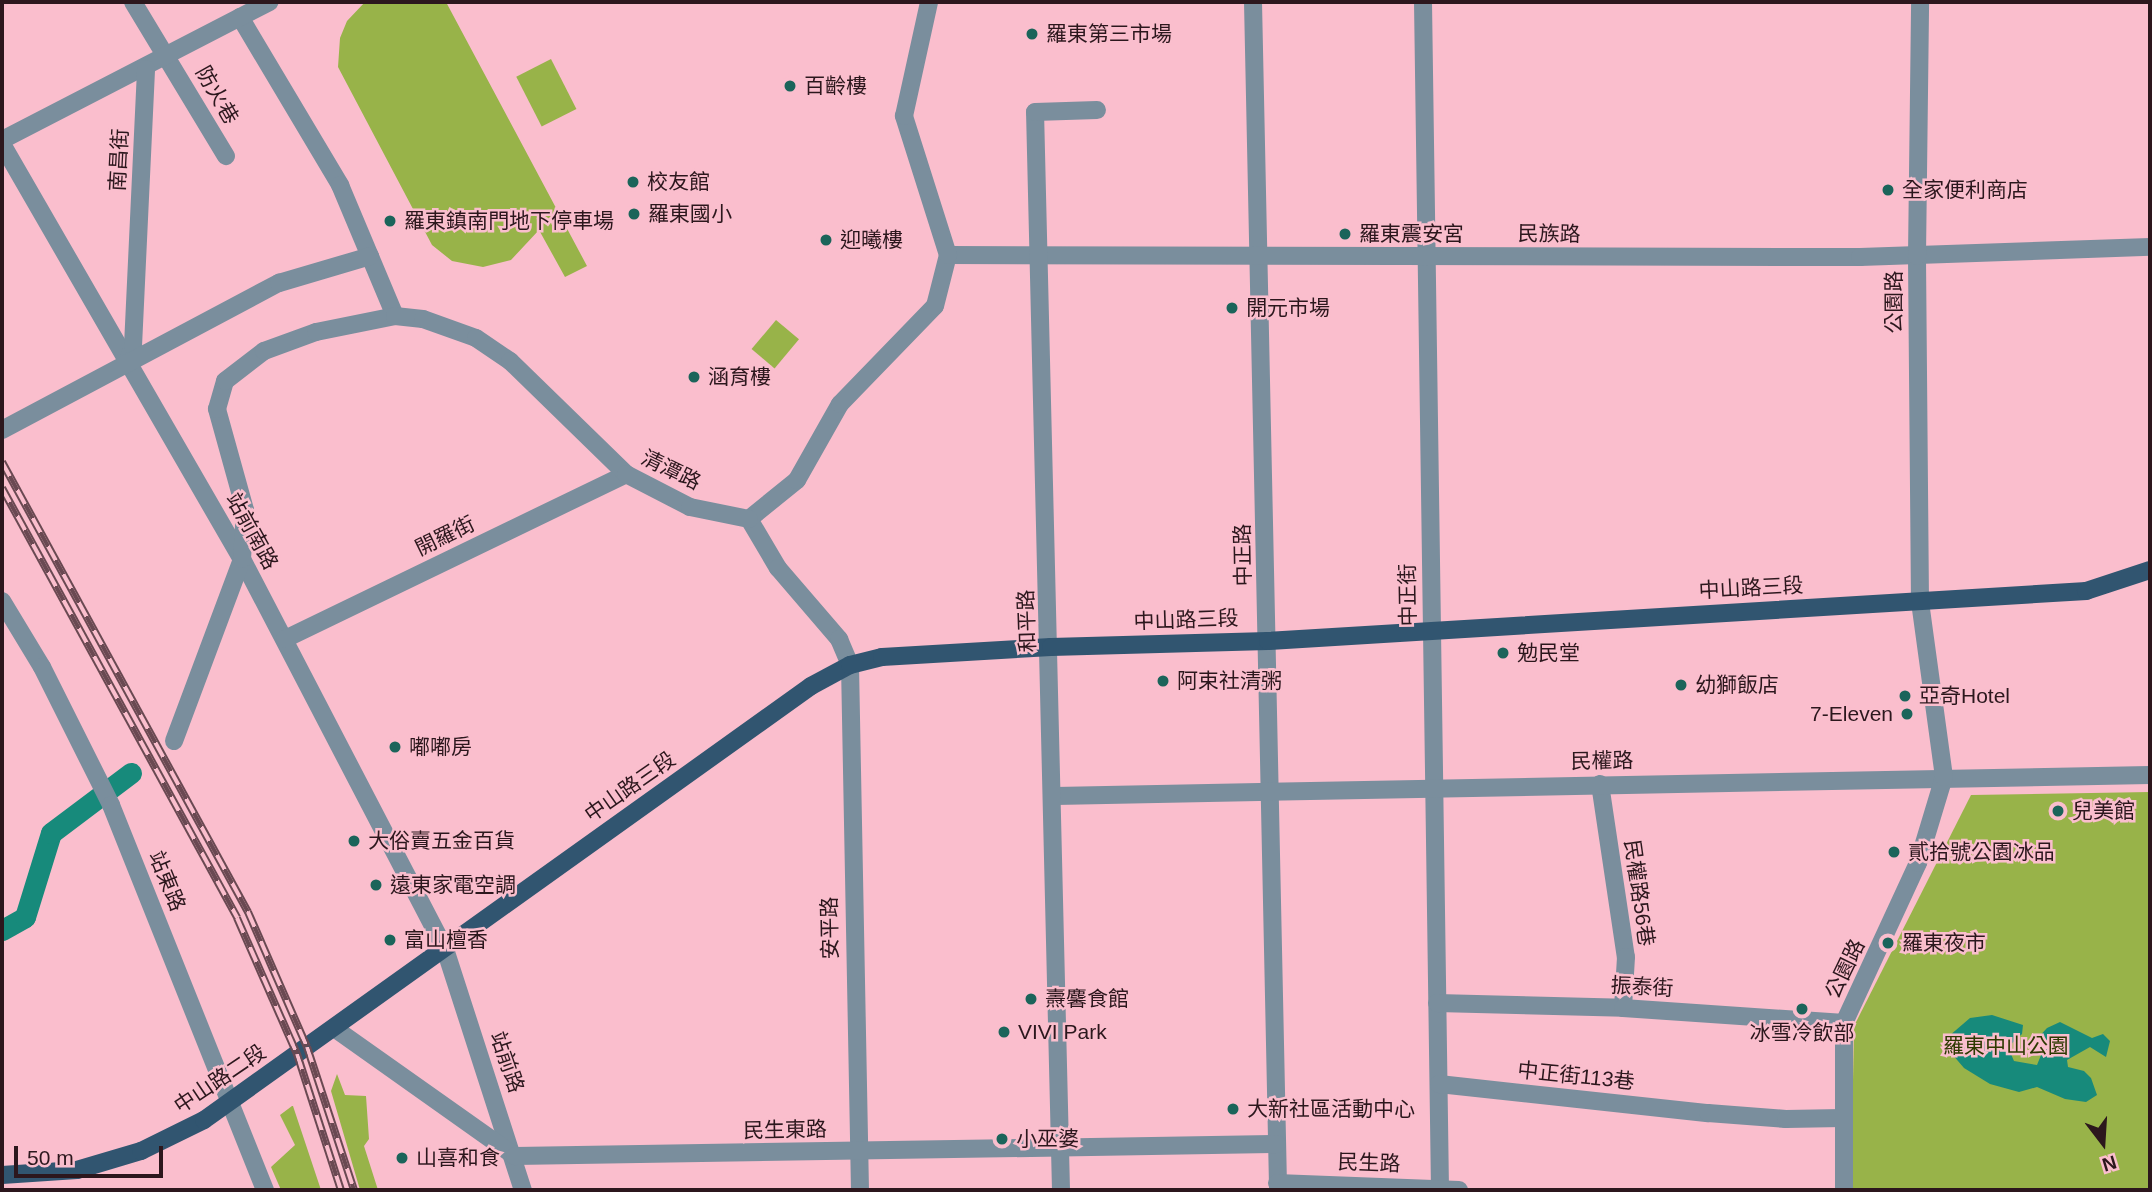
<!DOCTYPE html>
<html>
<head>
<meta charset="utf-8">
<style>
	body { margin:0 }
	#map { position:relative; width:2152px; height:1192px; overflow:hidden; background:#fabecd; font-family:Helvetica,"Noto Sans TC",sans-serif }
	div>[style] { position:absolute }
	.green>* { inset:0; background:#98b349; transform-origin:0 0 }
	.water>* { inset:0; background:#178a7b }
	.canal>* { height:21px; margin:-10.5px; padding:0 10.5px; transform-origin:10.5px; border-radius:10.5px; background:#178a7b }
	.minor>* { height:18px; margin:-9px; padding:0 9px; transform-origin:9px; border-radius:9px; background:#7a8e9d }
	.major>* { height:18px; margin:-9px; padding:0 9px; transform-origin:9px; border-radius:9px; background:#315570 }
	.rail>* { height:8px; margin-top:-4px; transform-origin:0; background:repeating-linear-gradient(90deg,#fabecd 0 16px,#6a4952 0 32px); box-sizing:border-box; border-block:2px solid #6a4952 }
	.dots>* { width:19px; height:19px; translate:-50% -50%; box-sizing:border-box; border:4px solid #fabecd; border-radius:50% }
	span { translate:-50% -50%; white-space:nowrap; text-align:center; line-height:1.15; -webkit-text-stroke:5px #fabecd; paint-order:stroke }
	.poi-label { font-size:21px; color:#2c171d }
	.left { translate:0 -50%; text-align:left }
	.right { translate:-100% -50%; text-align:right }
	.street-label { font-size:21px; color:#2c171d }
	.park-label { font-size:21px; color:#2d3901 }
	.frame { position:absolute; inset:0; border:4px solid #2c171d; pointer-events:none }
	.north { position:absolute; left:2068px; top:1108px; width:70px; height:70px; -webkit-text-stroke:5px #fabecd; paint-order:stroke; rotate:163deg; font-size:19px; font-weight:700; line-height:28px; text-align:center; color:#2c171d }
	.north::after { content:''; display:block; margin:auto; width:24px; height:32px; background:#2c171d; clip-path:polygon(50% 0,100% 100%,50% 72%,0 100%) }
	.scale { position:absolute; left:14px; top:1146px; width:149px; height:32px; box-sizing:border-box; border:4px solid #2c171d; border-top:0; padding-left:9px; font-size:21px; line-height:24px; white-space:nowrap; color:#2c171d; -webkit-text-stroke:5px #fabecd; paint-order:stroke }
</style>
</head>
<body>
<div id="map">
	<div class="green">
		<div style="clip-path:polygon(365px 2px,446px 2px,587px 266px,565px 277px,539px 230px,511px 260px,483px 267px,452px 261px,432px 245px,338px 67px,340px 38px,347px 21px)"></div>
		<div style="left:551px;top:59px;width:56px;height:39px;rotate:63deg"></div>
		<div style="left:776px;top:320px;width:30px;height:38px;rotate:40deg"></div>
		<div style="clip-path:polygon(2150px 792px,2150px 1190px,1851px 1190px,1854px 1026px,1971px 795px)"></div>
		<div style="clip-path:polygon(337px 1074px,345px 1095px,366px 1096px,369px 1139px,364px 1146px,378px 1190px,360px 1190px,331px 1091px)"></div>
		<div style="clip-path:polygon(292px 1106px,293px 1106px,321px 1190px,281px 1190px,271px 1167px,295px 1145px,280px 1115px)"></div>
	</div>
	<div class="water">
		<div style="clip-path:polygon(1992px 1015px,2023px 1025px,2022px 1034px,2008px 1047px,2014px 1061px,2037px 1065px,2041px 1055px,2035px 1041px,2047px 1028px,2060px 1022px,2092px 1038px,2103px 1034px,2110px 1041px,2106px 1057px,2090px 1047px,2067px 1060px,2068px 1067px,2084px 1071px,2091px 1078px,2097px 1095px,2086px 1102px,2065px 1099px,2037px 1087px,2019px 1092px,1990px 1084px,1964px 1068px,1952px 1054px,1949px 1036px,1970px 1018px)"></div>
	</div>
	<div class="canal">
		<div style="left:2px;top:930px;width:26px;rotate:-29deg"></div>
		<div style="left:25px;top:917px;width:88px;rotate:-72.8deg"></div>
		<div style="left:51px;top:833px;width:100px;rotate:-36.9deg"></div>
	</div>
	<div class="minor">
		<div style="left:133px;top:2px;width:180px;rotate:58.9deg"></div>
		<div style="left:1253px;top:2px;width:1188px;rotate:88.79deg"></div>
		<div style="left:1423px;top:2px;width:1186px;rotate:89.18deg"></div>
		<div style="left:240px;top:17px;width:196px;rotate:59.2deg"></div>
		<div style="left:340px;top:185px;width:142px;rotate:67.2deg"></div>
		<div style="left:2px;top:140px;width:301px;rotate:-27.3deg"></div>
		<div style="left:2px;top:144px;width:479px;rotate:60deg"></div>
		<div style="left:242px;top:559px;width:440px;rotate:62.5deg"></div>
		<div style="left:445px;top:949px;width:253px;rotate:72.1deg"></div>
		<div style="left:948px;top:255px;width:912px;rotate:0.13deg"></div>
		<div style="left:1860px;top:257px;width:290px;rotate:-2deg"></div>
		<div style="left:128px;top:360px;width:15px;rotate:-70deg"></div>
		<div style="left:133px;top:346px;width:277px;rotate:-87.3deg"></div>
		<div style="left:2px;top:430px;width:314px;rotate:-28deg"></div>
		<div style="left:279px;top:283px;width:95px;rotate:-16.5deg"></div>
		<div style="left:749px;top:519px;width:57px;rotate:59.4deg"></div>
		<div style="left:778px;top:568px;width:94px;rotate:49.3deg"></div>
		<div style="left:839px;top:639px;width:28px;rotate:67deg"></div>
		<div style="left:850px;top:665px;width:525px;rotate:88.91deg"></div>
		<div style="left:749px;top:519px;width:62px;rotate:-39.1deg"></div>
		<div style="left:797px;top:480px;width:87px;rotate:-60.5deg"></div>
		<div style="left:840px;top:404px;width:136px;rotate:-45.9deg"></div>
		<div style="left:935px;top:306px;width:53px;rotate:-75.7deg"></div>
		<div style="left:948px;top:255px;width:146px;rotate:-107.6deg"></div>
		<div style="left:904px;top:116px;width:117px;rotate:-77.6deg"></div>
		<div style="left:2px;top:601px;width:77px;rotate:58.8deg"></div>
		<div style="left:42px;top:667px;width:154px;rotate:63.4deg"></div>
		<div style="left:111px;top:805px;width:415px;rotate:68.2deg"></div>
		<div style="left:285px;top:639px;width:379px;rotate:-25.8deg"></div>
		<div style="left:174px;top:741px;width:194px;rotate:-69.5deg"></div>
		<div style="left:242px;top:559px;width:49px;rotate:-86.5deg"></div>
		<div style="left:245px;top:510px;width:105px;rotate:-105.5deg"></div>
		<div style="left:217px;top:409px;width:29px;rotate:-74deg"></div>
		<div style="left:225px;top:381px;width:49px;rotate:-37.6deg"></div>
		<div style="left:264px;top:351px;width:55px;rotate:-20.1deg"></div>
		<div style="left:316px;top:332px;width:81px;rotate:-11.4deg"></div>
		<div style="left:395px;top:316px;width:28px;rotate:6deg"></div>
		<div style="left:423px;top:319px;width:56px;rotate:19.7deg"></div>
		<div style="left:476px;top:338px;width:41px;rotate:34.1deg"></div>
		<div style="left:510px;top:361px;width:162px;rotate:44.2deg"></div>
		<div style="left:626px;top:474px;width:72px;rotate:27.3deg"></div>
		<div style="left:690px;top:507px;width:60px;rotate:11.5deg"></div>
		<div style="left:1600px;top:784px;width:175px;rotate:81.5deg"></div>
		<div style="left:1626px;top:957px;width:51px;rotate:93.4deg"></div>
		<div style="left:1055px;top:796px;width:1095px;rotate:-1.1deg"></div>
		<div style="left:1437px;top:1003px;width:186px;rotate:1.5deg"></div>
		<div style="left:1623px;top:1008px;width:222px;rotate:3.9deg"></div>
		<div style="left:334px;top:1028px;width:222px;rotate:35.3deg"></div>
		<div style="left:515px;top:1156px;width:762px;rotate:-0.9deg"></div>
		<div style="left:1439px;top:1084px;width:271px;rotate:6.2deg"></div>
		<div style="left:1708px;top:1113px;width:78px;rotate:4.4deg"></div>
		<div style="left:1786px;top:1119px;width:56px;rotate:-1deg"></div>
		<div style="left:1277px;top:1183px;width:182px;rotate:2.2deg"></div>
		<div style="left:1061px;top:1190px;width:1078px;rotate:-91.38deg"></div>
		<div style="left:1035px;top:112px;width:62px;rotate:-1.8deg"></div>
		<div style="left:1844px;top:1190px;width:167px;rotate:-90deg"></div>
		<div style="left:1844px;top:1023px;width:176px;rotate:-65.2deg"></div>
		<div style="left:1918px;top:863px;width:90px;rotate:-73.2deg"></div>
		<div style="left:1944px;top:777px;width:177px;rotate:-97.8deg"></div>
		<div style="left:1920px;top:602px;width:346px;rotate:-90.5deg"></div>
		<div style="left:1917px;top:256px;width:254px;rotate:-89.3deg"></div>
	</div>
	<div class="major">
		<div style="left:2px;top:1175px;width:75px;rotate:-3.8deg"></div>
		<div style="left:77px;top:1170px;width:67px;rotate:-16.5deg"></div>
		<div style="left:141px;top:1151px;width:70px;rotate:-26.2deg"></div>
		<div style="left:204px;top:1120px;width:746px;rotate:-35.56deg"></div>
		<div style="left:811px;top:686px;width:44px;rotate:-28.3deg"></div>
		<div style="left:850px;top:665px;width:33px;rotate:-14deg"></div>
		<div style="left:882px;top:657px;width:169px;rotate:-3.4deg"></div>
		<div style="left:1051px;top:647px;width:217px;rotate:-1.6deg"></div>
		<div style="left:1268px;top:641px;width:820px;rotate:-3.5deg"></div>
		<div style="left:2086px;top:591px;width:67px;rotate:-18.2deg"></div>
	</div>
	<div class="rail">
		<div style="left:2px;top:462px;width:513px;rotate:61.34deg"></div>
		<div style="left:248px;top:912px;width:147px;rotate:66.4deg"></div>
		<div style="left:307px;top:1047px;width:151px;rotate:71.8deg"></div>
		<div style="left:2px;top:488px;width:490px;rotate:61.3deg"></div>
		<div style="left:237px;top:918px;width:149px;rotate:66.2deg"></div>
		<div style="left:297px;top:1054px;width:143px;rotate:72.1deg"></div>
	</div>
	<div class="dots">
		<div style="left:1032px;top:34px;background:#1b645a"></div>
		<div style="left:790px;top:86px;background:#1b645a"></div>
		<div style="left:633px;top:182px;background:#1b645a"></div>
		<div style="left:1888px;top:190px;background:#1b645a"></div>
		<div style="left:634px;top:214px;background:#1b645a"></div>
		<div style="left:390px;top:221px;background:#1b645a"></div>
		<div style="left:1345px;top:234px;background:#1b645a"></div>
		<div style="left:826px;top:240px;background:#1b645a"></div>
		<div style="left:1232px;top:308px;background:#1b645a"></div>
		<div style="left:694px;top:377px;background:#1b645a"></div>
		<div style="left:1503px;top:653px;background:#1b645a"></div>
		<div style="left:1163px;top:681px;background:#1b645a"></div>
		<div style="left:1681px;top:685px;background:#1b645a"></div>
		<div style="left:1905px;top:696px;background:#1b645a"></div>
		<div style="left:1907px;top:714px;background:#1b645a"></div>
		<div style="left:395px;top:747px;background:#1b645a"></div>
		<div style="left:2058px;top:811px;background:#1b645a"></div>
		<div style="left:354px;top:841px;background:#1b645a"></div>
		<div style="left:1894px;top:852px;background:#1b645a"></div>
		<div style="left:376px;top:885px;background:#1b645a"></div>
		<div style="left:390px;top:940px;background:#1b645a"></div>
		<div style="left:1888px;top:943px;background:#1b645a"></div>
		<div style="left:1031px;top:999px;background:#1b645a"></div>
		<div style="left:1802px;top:1009px;background:#1b645a"></div>
		<div style="left:1004px;top:1032px;background:#1b645a"></div>
		<div style="left:1233px;top:1109px;background:#1b645a"></div>
		<div style="left:1002px;top:1139px;background:#1b645a"></div>
		<div style="left:402px;top:1158px;background:#1b645a"></div>
	</div>
	<div class="poi-label">
		<span class="left" style="left:1046px;top:34px">羅東第三市場</span>
		<span class="left" style="left:804px;top:86px">百齡樓</span>
		<span class="left" style="left:647px;top:182px">校友館</span>
		<span class="left" style="left:1902px;top:190px">全家便利商店</span>
		<span class="left" style="left:648px;top:214px">羅東國小</span>
		<span class="left" style="left:404px;top:221px">羅東鎮南門地下停車場</span>
		<span class="left" style="left:1359px;top:234px">羅東震安宮</span>
		<span class="left" style="left:840px;top:240px">迎曦樓</span>
		<span class="left" style="left:1246px;top:308px">開元市場</span>
		<span class="left" style="left:708px;top:377px">涵育樓</span>
		<span class="left" style="left:1517px;top:653px">勉民堂</span>
		<span class="left" style="left:1177px;top:681px">阿束社清粥</span>
		<span class="left" style="left:1695px;top:685px">幼獅飯店</span>
		<span class="left" style="left:1919px;top:696px">亞奇Hotel</span>
		<span class="right" style="left:1893px;top:714px">7-Eleven</span>
		<span class="left" style="left:409px;top:747px">嘟嘟房</span>
		<span class="left" style="left:2072px;top:811px">兒美館</span>
		<span class="left" style="left:368px;top:841px">大俗賣五金百貨</span>
		<span class="left" style="left:1908px;top:852px">貳拾號公園冰品</span>
		<span class="left" style="left:390px;top:885px">遠東家電空調</span>
		<span class="left" style="left:404px;top:940px">富山檀香</span>
		<span class="left" style="left:1902px;top:943px">羅東夜市</span>
		<span class="left" style="left:1045px;top:999px">燾麘食館</span>
		<span class="left" style="left:1018px;top:1032px">VIVI Park</span>
		<span style="left:1802px;top:1033px">冰雪冷飲部</span>
		<span class="left" style="left:1247px;top:1109px">大新社區活動中心</span>
		<span class="left" style="left:1016px;top:1139px">小巫婆</span>
		<span class="left" style="left:416px;top:1158px">山喜和食</span>
	</div>
	<div class="street-label">
		<span style="left:217px;top:95px;rotate:60deg">防火巷</span>
		<span style="left:119px;top:160px;rotate:-87deg">南昌街</span>
		<span style="left:1549px;top:234px;rotate:1deg">民族路</span>
		<span style="left:1894px;top:302px;rotate:-90deg">公園路</span>
		<span style="left:671px;top:470px;rotate:26deg">清潭路</span>
		<span style="left:252px;top:531px;rotate:61deg">站前南路</span>
		<span style="left:445px;top:536px;rotate:-26deg">開羅街</span>
		<span style="left:1243px;top:555px;rotate:-91deg">中正路</span>
		<span style="left:1751px;top:588px;rotate:-3deg">中山路三段</span>
		<span style="left:1408px;top:595px;rotate:-91deg">中正街</span>
		<span style="left:1186px;top:620px;rotate:-2deg">中山路三段</span>
		<span style="left:1027px;top:621px;rotate:-92deg">和平路</span>
		<span style="left:1602px;top:761px;rotate:-1deg">民權路</span>
		<span style="left:630px;top:787px;rotate:-35deg">中山路三段</span>
		<span style="left:167px;top:881px;rotate:68deg">站東路</span>
		<span style="left:1639px;top:893px;rotate:82deg">民權路56巷</span>
		<span style="left:830px;top:928px;rotate:-91deg">安平路</span>
		<span style="left:1845px;top:969px;rotate:-64deg">公園路</span>
		<span style="left:1642px;top:987px;rotate:3deg">振泰街</span>
		<span style="left:507px;top:1062px;rotate:71deg">站前路</span>
		<span style="left:1576px;top:1076px;rotate:6deg">中正街113巷</span>
		<span style="left:220px;top:1079px;rotate:-34deg">中山路二段</span>
		<span style="left:785px;top:1130px;rotate:-1deg">民生東路</span>
		<span style="left:1369px;top:1163px;rotate:2deg">民生路</span>
	</div>
	<div class="park-label">
		<span style="left:2006px;top:1046px">羅東中山公園</span>
	</div>
	<div class="frame"></div>
	<div class="north">N</div>
	<div class="scale">50 m</div>
</div>
</body>
</html>
